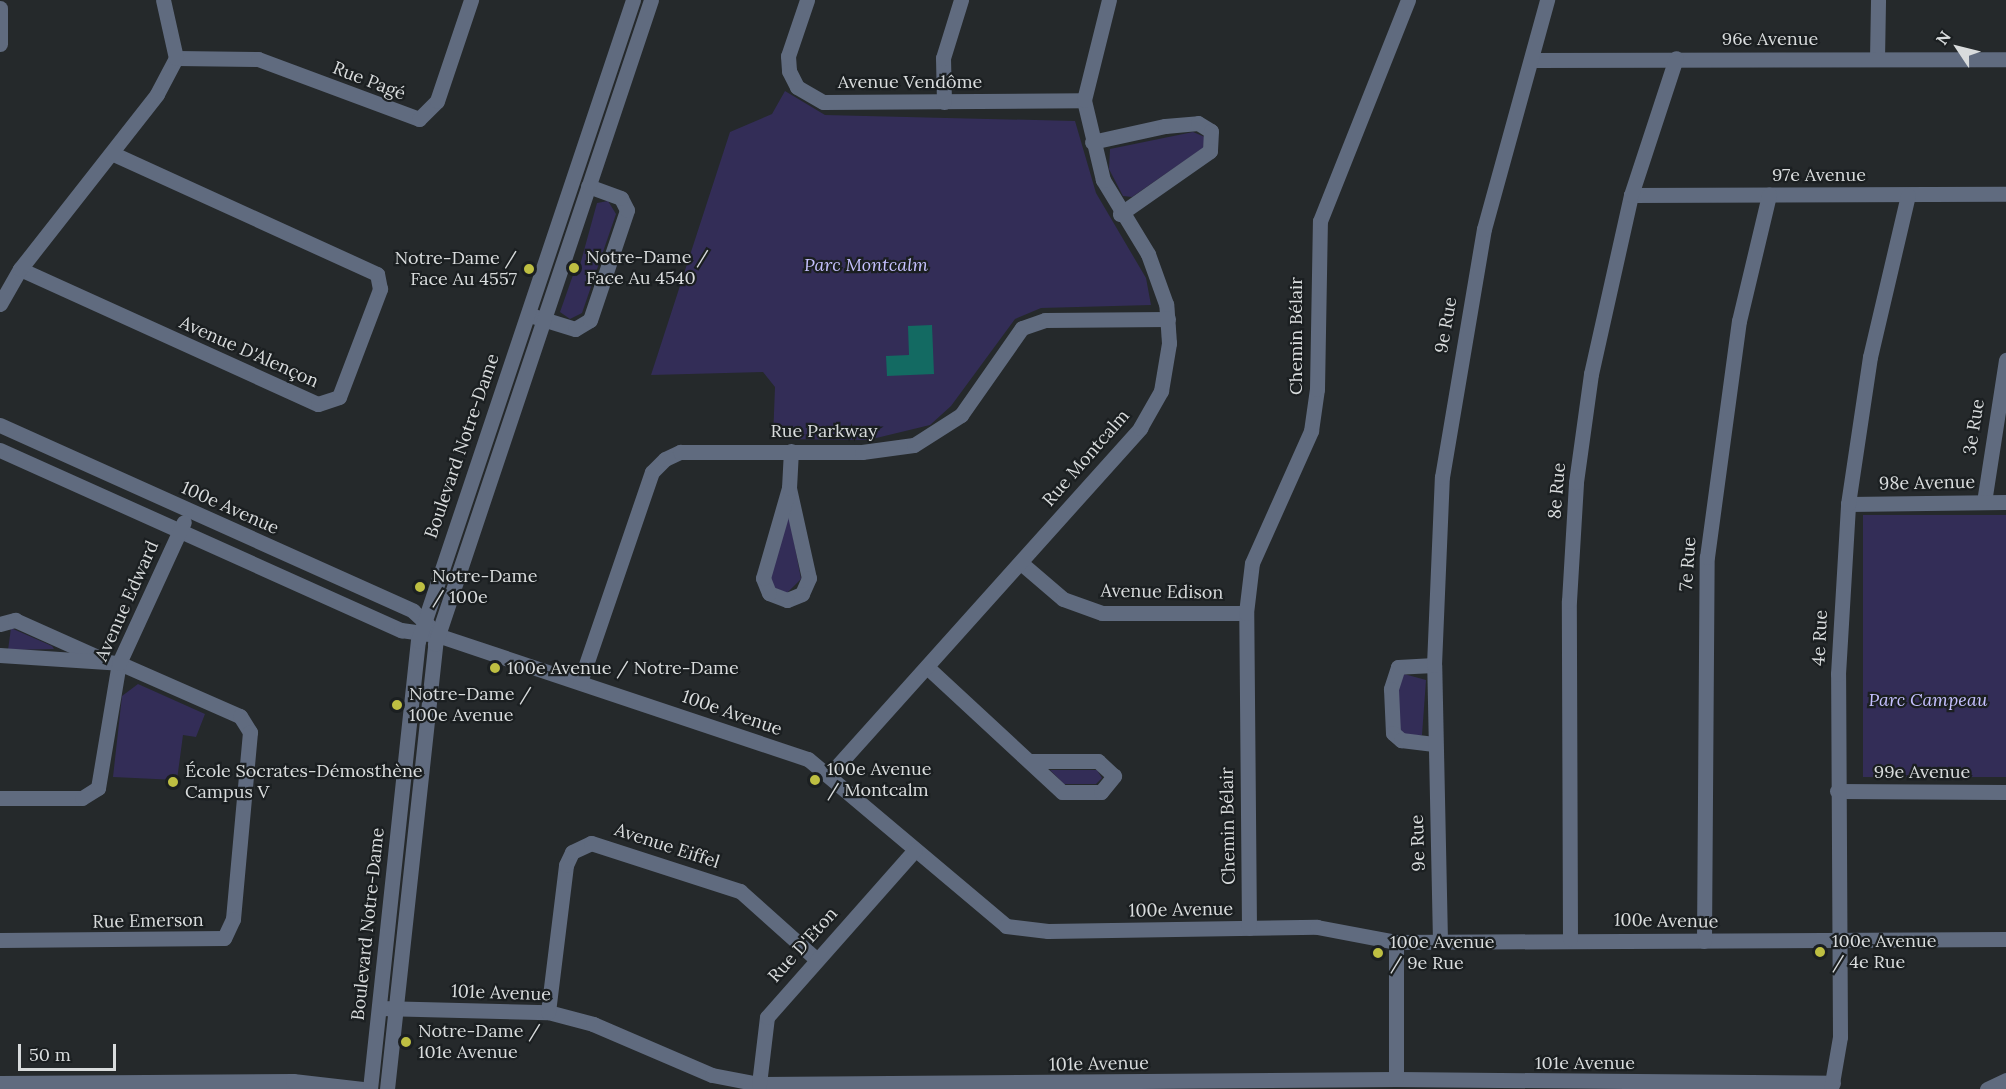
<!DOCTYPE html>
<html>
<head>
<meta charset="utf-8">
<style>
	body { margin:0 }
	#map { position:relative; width:2006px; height:1089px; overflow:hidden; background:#25292b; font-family:Lora,serif }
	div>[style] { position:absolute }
	.green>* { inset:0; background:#332d57; transform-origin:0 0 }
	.water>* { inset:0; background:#136a62 }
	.minor>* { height:15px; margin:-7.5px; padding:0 7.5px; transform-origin:7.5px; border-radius:7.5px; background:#606b7f }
	.dots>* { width:16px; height:16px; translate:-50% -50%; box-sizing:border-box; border:3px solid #1b1f21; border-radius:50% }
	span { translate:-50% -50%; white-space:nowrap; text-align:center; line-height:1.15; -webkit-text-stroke:4.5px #1b1f21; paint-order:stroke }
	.street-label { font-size:18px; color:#d9dcdd }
	.poi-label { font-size:18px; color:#d9dcdd }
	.left { translate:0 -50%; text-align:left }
	.right { translate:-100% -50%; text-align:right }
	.park-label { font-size:18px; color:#c5c0fe; font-style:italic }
	.north { position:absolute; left:1928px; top:18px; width:60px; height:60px; -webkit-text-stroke:4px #1b1f21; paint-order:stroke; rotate:305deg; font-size:16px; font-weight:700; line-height:24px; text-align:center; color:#d9dcdd }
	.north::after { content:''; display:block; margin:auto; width:21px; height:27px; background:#d9dcdd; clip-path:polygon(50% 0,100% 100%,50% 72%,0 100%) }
	.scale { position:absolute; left:18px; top:1044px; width:98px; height:27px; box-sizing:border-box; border:3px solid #d9dcdd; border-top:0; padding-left:8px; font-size:18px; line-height:21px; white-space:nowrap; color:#d9dcdd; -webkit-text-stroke:4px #1b1f21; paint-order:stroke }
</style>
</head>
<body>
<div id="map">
	<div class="green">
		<div style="clip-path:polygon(785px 91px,825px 115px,1075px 121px,1096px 193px,1146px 278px,1151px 305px,1041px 308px,1015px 319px,951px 406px,930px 425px,868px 440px,773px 439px,775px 387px,763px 372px,651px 375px,730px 132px,772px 114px)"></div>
		<div style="clip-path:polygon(1193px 132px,1205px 137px,1203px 148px,1132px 197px,1123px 196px,1109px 169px,1110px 149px)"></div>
		<div style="clip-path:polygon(608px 201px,616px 214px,582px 313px,570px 319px,560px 312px,573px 275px,577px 276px,597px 203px)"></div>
		<div style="clip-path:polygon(788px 510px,801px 579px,787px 593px,773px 587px,770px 576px)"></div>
		<div style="left:1863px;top:515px;width:143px;height:262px"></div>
		<div style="clip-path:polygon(11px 628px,52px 646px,54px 649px,8px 650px)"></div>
		<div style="clip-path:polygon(1404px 674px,1426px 680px,1422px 735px,1404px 735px,1399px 729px,1398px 681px)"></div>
		<div style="clip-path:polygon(138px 684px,205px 714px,196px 737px,183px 735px,177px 780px,113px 777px,122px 696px)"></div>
		<div style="clip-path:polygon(1050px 770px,1097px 770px,1102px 778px,1096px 784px,1064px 784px)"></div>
	</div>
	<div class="water">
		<div style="clip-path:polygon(932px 325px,934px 374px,887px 376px,886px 356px,909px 355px,908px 326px)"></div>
	</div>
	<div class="minor">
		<div style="left:807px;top:0;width:59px;rotate:108.7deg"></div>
		<div style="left:788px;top:56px;width:15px;rotate:86deg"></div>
		<div style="left:789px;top:71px;width:18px;rotate:63deg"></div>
		<div style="left:797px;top:87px;width:30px;rotate:30deg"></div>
		<div style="left:823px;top:102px;width:261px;rotate:-0.4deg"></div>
		<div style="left:0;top:8px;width:36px;rotate:90deg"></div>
		<div style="left:176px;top:58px;width:82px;rotate:0.7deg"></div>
		<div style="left:258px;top:59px;width:172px;rotate:20.4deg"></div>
		<div style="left:419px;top:119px;width:25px;rotate:-45deg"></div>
		<div style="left:437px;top:101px;width:107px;rotate:-71.4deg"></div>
		<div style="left:1877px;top:59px;width:59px;rotate:-89deg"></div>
		<div style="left:1533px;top:60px;width:473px;rotate:-0.1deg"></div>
		<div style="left:944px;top:102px;width:44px;rotate:-91.3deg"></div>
		<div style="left:943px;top:58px;width:61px;rotate:-72.8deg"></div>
		<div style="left:1092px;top:142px;width:75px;rotate:-12.4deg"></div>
		<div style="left:1165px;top:126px;width:33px;rotate:-5deg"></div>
		<div style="left:1198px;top:123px;width:15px;rotate:32deg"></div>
		<div style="left:1211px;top:131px;width:20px;rotate:93deg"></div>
		<div style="left:1210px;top:151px;width:110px;rotate:145deg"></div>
		<div style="left:1631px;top:195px;width:375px;rotate:-0.2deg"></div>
		<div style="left:20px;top:269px;width:327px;rotate:24.4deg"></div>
		<div style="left:318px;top:404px;width:22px;rotate:-18deg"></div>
		<div style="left:339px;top:397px;width:116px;rotate:-69.2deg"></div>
		<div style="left:380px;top:289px;width:15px;rotate:-101deg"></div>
		<div style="left:377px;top:274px;width:291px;rotate:-155.5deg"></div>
		<div style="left:0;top:304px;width:40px;rotate:-60.3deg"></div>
		<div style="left:20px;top:269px;width:222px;rotate:-51.9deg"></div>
		<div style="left:157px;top:94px;width:41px;rotate:-62.2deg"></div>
		<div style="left:176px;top:58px;width:59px;rotate:-102.6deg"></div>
		<div style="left:533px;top:316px;width:44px;rotate:17.2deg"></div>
		<div style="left:575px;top:329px;width:17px;rotate:-31deg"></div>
		<div style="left:590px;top:320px;width:116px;rotate:-71.4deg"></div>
		<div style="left:627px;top:210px;width:13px;rotate:-117deg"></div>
		<div style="left:621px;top:198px;width:35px;rotate:-160deg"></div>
		<div style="left:0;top:425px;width:453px;rotate:24.2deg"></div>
		<div style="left:413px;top:611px;width:22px;rotate:43deg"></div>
		<div style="left:0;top:450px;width:440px;rotate:24.2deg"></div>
		<div style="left:401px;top:630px;width:36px;rotate:8deg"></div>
		<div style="left:437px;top:635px;width:391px;rotate:18.5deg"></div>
		<div style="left:808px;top:759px;width:259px;rotate:40.1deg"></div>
		<div style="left:1006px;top:926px;width:42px;rotate:6.8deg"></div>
		<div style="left:1048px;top:931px;width:269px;rotate:-0.9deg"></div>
		<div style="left:1317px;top:927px;width:80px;rotate:10.8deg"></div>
		<div style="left:1396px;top:942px;width:610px;rotate:-0.28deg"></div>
		<div style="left:789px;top:488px;width:92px;rotate:77.5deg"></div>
		<div style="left:809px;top:578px;width:17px;rotate:114deg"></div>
		<div style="left:802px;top:594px;width:16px;rotate:158deg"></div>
		<div style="left:787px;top:600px;width:19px;rotate:-159deg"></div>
		<div style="left:769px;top:593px;width:16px;rotate:-112deg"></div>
		<div style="left:763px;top:578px;width:94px;rotate:-73.9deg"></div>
		<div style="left:789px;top:488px;width:37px;rotate:-87deg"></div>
		<div style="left:1984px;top:502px;width:144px;rotate:-81.2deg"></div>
		<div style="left:1848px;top:504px;width:158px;rotate:-0.7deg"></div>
		<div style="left:1021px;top:563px;width:55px;rotate:40.6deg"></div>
		<div style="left:1063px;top:599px;width:41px;rotate:19.7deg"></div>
		<div style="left:1102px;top:613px;width:144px"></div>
		<div style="left:0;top:624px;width:16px;rotate:-15deg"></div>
		<div style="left:15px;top:620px;width:103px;rotate:24.1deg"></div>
		<div style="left:0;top:655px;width:119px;rotate:3.8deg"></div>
		<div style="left:119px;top:663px;width:132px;rotate:23.7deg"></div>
		<div style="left:240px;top:716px;width:19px;rotate:58deg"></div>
		<div style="left:250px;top:732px;width:188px;rotate:95.2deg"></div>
		<div style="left:233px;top:919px;width:21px;rotate:115deg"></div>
		<div style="left:224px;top:938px;width:224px;rotate:179.5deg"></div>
		<div style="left:1434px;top:665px;width:36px;rotate:177deg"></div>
		<div style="left:1398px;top:667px;width:23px;rotate:108deg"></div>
		<div style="left:1391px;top:689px;width:44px;rotate:87.4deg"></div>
		<div style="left:1393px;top:733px;width:11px;rotate:41deg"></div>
		<div style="left:1401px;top:740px;width:33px;rotate:7deg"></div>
		<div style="left:927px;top:667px;width:184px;rotate:42.8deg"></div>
		<div style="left:1062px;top:792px;width:39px"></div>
		<div style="left:1101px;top:792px;width:21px;rotate:-51deg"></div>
		<div style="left:1114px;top:776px;width:22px;rotate:-137deg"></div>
		<div style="left:1098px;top:761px;width:68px;rotate:180deg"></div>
		<div style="left:580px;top:682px;width:222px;rotate:-71.1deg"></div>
		<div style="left:652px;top:472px;width:18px;rotate:-45deg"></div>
		<div style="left:665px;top:459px;width:17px;rotate:-25deg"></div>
		<div style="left:680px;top:452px;width:182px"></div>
		<div style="left:862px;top:452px;width:52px;rotate:-7.7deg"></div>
		<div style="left:914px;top:445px;width:56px;rotate:-32.6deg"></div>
		<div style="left:961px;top:415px;width:106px;rotate:-55deg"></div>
		<div style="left:1022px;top:328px;width:24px;rotate:-19deg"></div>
		<div style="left:1045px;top:320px;width:123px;rotate:-0.5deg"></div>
		<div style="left:830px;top:774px;width:465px;rotate:-48.1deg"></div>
		<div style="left:1140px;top:428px;width:43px;rotate:-60.4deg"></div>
		<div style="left:1161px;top:391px;width:49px;rotate:-80.5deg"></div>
		<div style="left:1169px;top:343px;width:39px;rotate:-94deg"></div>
		<div style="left:1166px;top:304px;width:53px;rotate:-109.8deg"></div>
		<div style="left:1148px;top:254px;width:87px;rotate:-121.3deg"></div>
		<div style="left:1103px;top:180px;width:82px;rotate:-103.4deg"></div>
		<div style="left:1084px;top:100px;width:103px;rotate:-76deg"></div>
		<div style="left:1837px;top:791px;width:169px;rotate:0.3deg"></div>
		<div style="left:0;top:798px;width:82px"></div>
		<div style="left:82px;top:798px;width:19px;rotate:-32deg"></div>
		<div style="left:98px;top:788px;width:127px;rotate:-80.5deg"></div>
		<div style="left:119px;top:663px;width:155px;rotate:-65.3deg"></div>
		<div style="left:1249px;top:928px;width:315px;rotate:-90.5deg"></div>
		<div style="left:1246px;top:613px;width:50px;rotate:-83.2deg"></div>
		<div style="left:1252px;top:563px;width:145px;rotate:-65.9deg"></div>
		<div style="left:1311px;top:431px;width:42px;rotate:-81.9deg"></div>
		<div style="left:1317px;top:389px;width:168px;rotate:-89deg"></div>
		<div style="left:1320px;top:221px;width:238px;rotate:-68.3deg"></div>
		<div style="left:1570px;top:939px;width:338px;rotate:-90.2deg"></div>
		<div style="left:1569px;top:601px;width:119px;rotate:-86.6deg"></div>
		<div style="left:1576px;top:482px;width:109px;rotate:-82.1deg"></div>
		<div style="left:1591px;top:374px;width:183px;rotate:-77.4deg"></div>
		<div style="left:1631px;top:195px;width:144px;rotate:-71.8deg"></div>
		<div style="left:1440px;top:941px;width:276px;rotate:-91.2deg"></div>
		<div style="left:1434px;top:665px;width:188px;rotate:-87.6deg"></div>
		<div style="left:1442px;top:477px;width:252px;rotate:-80.4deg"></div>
		<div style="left:1484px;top:229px;width:238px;rotate:-74.6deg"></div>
		<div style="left:1704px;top:941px;width:384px;rotate:-89.6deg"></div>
		<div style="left:1707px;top:557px;width:238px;rotate:-82.3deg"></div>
		<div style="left:1739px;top:321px;width:130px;rotate:-76.6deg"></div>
		<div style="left:379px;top:1008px;width:169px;rotate:1.4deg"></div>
		<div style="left:548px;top:1012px;width:47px;rotate:14.9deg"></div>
		<div style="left:593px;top:1024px;width:129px;rotate:23.2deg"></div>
		<div style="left:712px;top:1075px;width:48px;rotate:10.8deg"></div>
		<div style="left:759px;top:1084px;width:637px;rotate:-0.45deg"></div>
		<div style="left:1396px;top:1079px;width:437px;rotate:0.5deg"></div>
		<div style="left:548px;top:1012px;width:148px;rotate:-83deg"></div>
		<div style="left:566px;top:865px;width:14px;rotate:-65deg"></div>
		<div style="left:572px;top:852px;width:21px;rotate:-25deg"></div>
		<div style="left:591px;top:843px;width:157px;rotate:17.9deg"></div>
		<div style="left:740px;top:891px;width:102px;rotate:41.8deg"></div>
		<div style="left:1396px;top:1079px;width:137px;rotate:-90deg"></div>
		<div style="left:0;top:1083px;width:293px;rotate:-0.4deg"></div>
		<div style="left:293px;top:1081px;width:70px;rotate:6.5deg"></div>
		<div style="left:759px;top:1084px;width:67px;rotate:-83.2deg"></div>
		<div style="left:767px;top:1017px;width:223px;rotate:-48.5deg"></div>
		<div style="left:370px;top:1089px;width:451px;rotate:-83.9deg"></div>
		<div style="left:418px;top:641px;width:676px;rotate:-71.46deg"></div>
		<div style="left:387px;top:1089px;width:448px;rotate:-83.8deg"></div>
		<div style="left:435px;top:644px;width:679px;rotate:-71.46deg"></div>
		<div style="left:1831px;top:1089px;width:53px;rotate:-80.2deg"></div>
		<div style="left:1840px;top:1037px;width:363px;rotate:-90.3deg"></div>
		<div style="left:1838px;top:674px;width:170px;rotate:-86.6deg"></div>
		<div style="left:1848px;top:504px;width:149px;rotate:-81.5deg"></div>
		<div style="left:1870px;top:357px;width:166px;rotate:-76.8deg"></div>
		<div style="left:1987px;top:1089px;width:21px;rotate:-25deg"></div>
	</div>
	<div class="dots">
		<div style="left:574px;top:268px;background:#bebf42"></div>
		<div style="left:529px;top:269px;background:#bebf42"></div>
		<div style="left:420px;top:587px;background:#bebf42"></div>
		<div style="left:495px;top:668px;background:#bebf42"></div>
		<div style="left:397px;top:705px;background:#bebf42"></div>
		<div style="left:815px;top:780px;background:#bebf42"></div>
		<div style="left:173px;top:782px;background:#bebf42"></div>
		<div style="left:1820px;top:952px;background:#bebf42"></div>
		<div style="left:1378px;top:953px;background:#bebf42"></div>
		<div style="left:406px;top:1042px;background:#bebf42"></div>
	</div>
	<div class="street-label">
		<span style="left:1770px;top:39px">96e Avenue</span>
		<span style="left:369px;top:81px;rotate:21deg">Rue Pagé</span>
		<span style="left:910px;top:82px">Avenue Vendôme</span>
		<span style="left:1819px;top:175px">97e Avenue</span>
		<span style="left:1446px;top:325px;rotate:-80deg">9e Rue</span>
		<span style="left:1296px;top:336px;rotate:-90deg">Chemin Bélair</span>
		<span style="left:249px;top:352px;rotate:24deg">Avenue D'Alençon</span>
		<span style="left:1974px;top:427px;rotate:-81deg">3e Rue</span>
		<span style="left:824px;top:431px">Rue Parkway</span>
		<span style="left:462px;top:446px;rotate:-71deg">Boulevard Notre-Dame</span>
		<span style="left:1086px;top:458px;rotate:-49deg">Rue Montcalm</span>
		<span style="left:1927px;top:483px;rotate:-1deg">98e Avenue</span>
		<span style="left:1557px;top:491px;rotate:-85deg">8e Rue</span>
		<span style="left:230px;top:508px;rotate:24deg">100e Avenue</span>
		<span style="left:1688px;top:564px;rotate:-86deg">7e Rue</span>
		<span style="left:1162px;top:592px;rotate:1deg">Avenue Edison</span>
		<span style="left:127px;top:601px;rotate:-66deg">Avenue Edward</span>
		<span style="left:1820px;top:638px;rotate:-87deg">4e Rue</span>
		<span style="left:732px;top:713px;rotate:19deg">100e Avenue</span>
		<span style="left:1922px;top:772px">99e Avenue</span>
		<span style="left:1228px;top:826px;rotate:-91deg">Chemin Bélair</span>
		<span style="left:1418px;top:843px;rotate:-92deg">9e Rue</span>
		<span style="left:667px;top:846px;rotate:18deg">Avenue Eiffel</span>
		<span style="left:1181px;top:910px;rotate:-1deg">100e Avenue</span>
		<span style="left:148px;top:921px;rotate:-1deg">Rue Emerson</span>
		<span style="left:1666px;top:921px;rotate:1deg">100e Avenue</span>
		<span style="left:368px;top:924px;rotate:-84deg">Boulevard Notre-Dame</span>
		<span style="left:803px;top:945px;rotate:-48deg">Rue D'Eton</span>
		<span style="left:501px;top:993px;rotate:2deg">101e Avenue</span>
		<span style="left:1585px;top:1063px">101e Avenue</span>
		<span style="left:1099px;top:1064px;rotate:-1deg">101e Avenue</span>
	</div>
	<div class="poi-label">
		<span class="left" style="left:586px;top:268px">Notre-Dame /<br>Face Au 4540</span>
		<span class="right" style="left:517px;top:269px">Notre-Dame /<br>Face Au 4557</span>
		<span class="left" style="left:432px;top:587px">Notre-Dame<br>/ 100e</span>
		<span class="left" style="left:507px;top:668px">100e Avenue / Notre-Dame</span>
		<span class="left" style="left:409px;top:705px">Notre-Dame /<br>100e Avenue</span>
		<span class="left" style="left:827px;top:780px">100e Avenue<br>/ Montcalm</span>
		<span class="left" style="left:185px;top:782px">École Socrates-Démosthène<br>Campus V</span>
		<span class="left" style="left:1832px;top:952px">100e Avenue<br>/ 4e Rue</span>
		<span class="left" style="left:1390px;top:953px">100e Avenue<br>/ 9e Rue</span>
		<span class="left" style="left:418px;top:1042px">Notre-Dame /<br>101e Avenue</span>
	</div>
	<div class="park-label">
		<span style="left:866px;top:265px">Parc Montcalm</span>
		<span style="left:1928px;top:700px">Parc Campeau</span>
	</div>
	<div class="north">N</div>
	<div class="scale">50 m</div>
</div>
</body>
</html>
